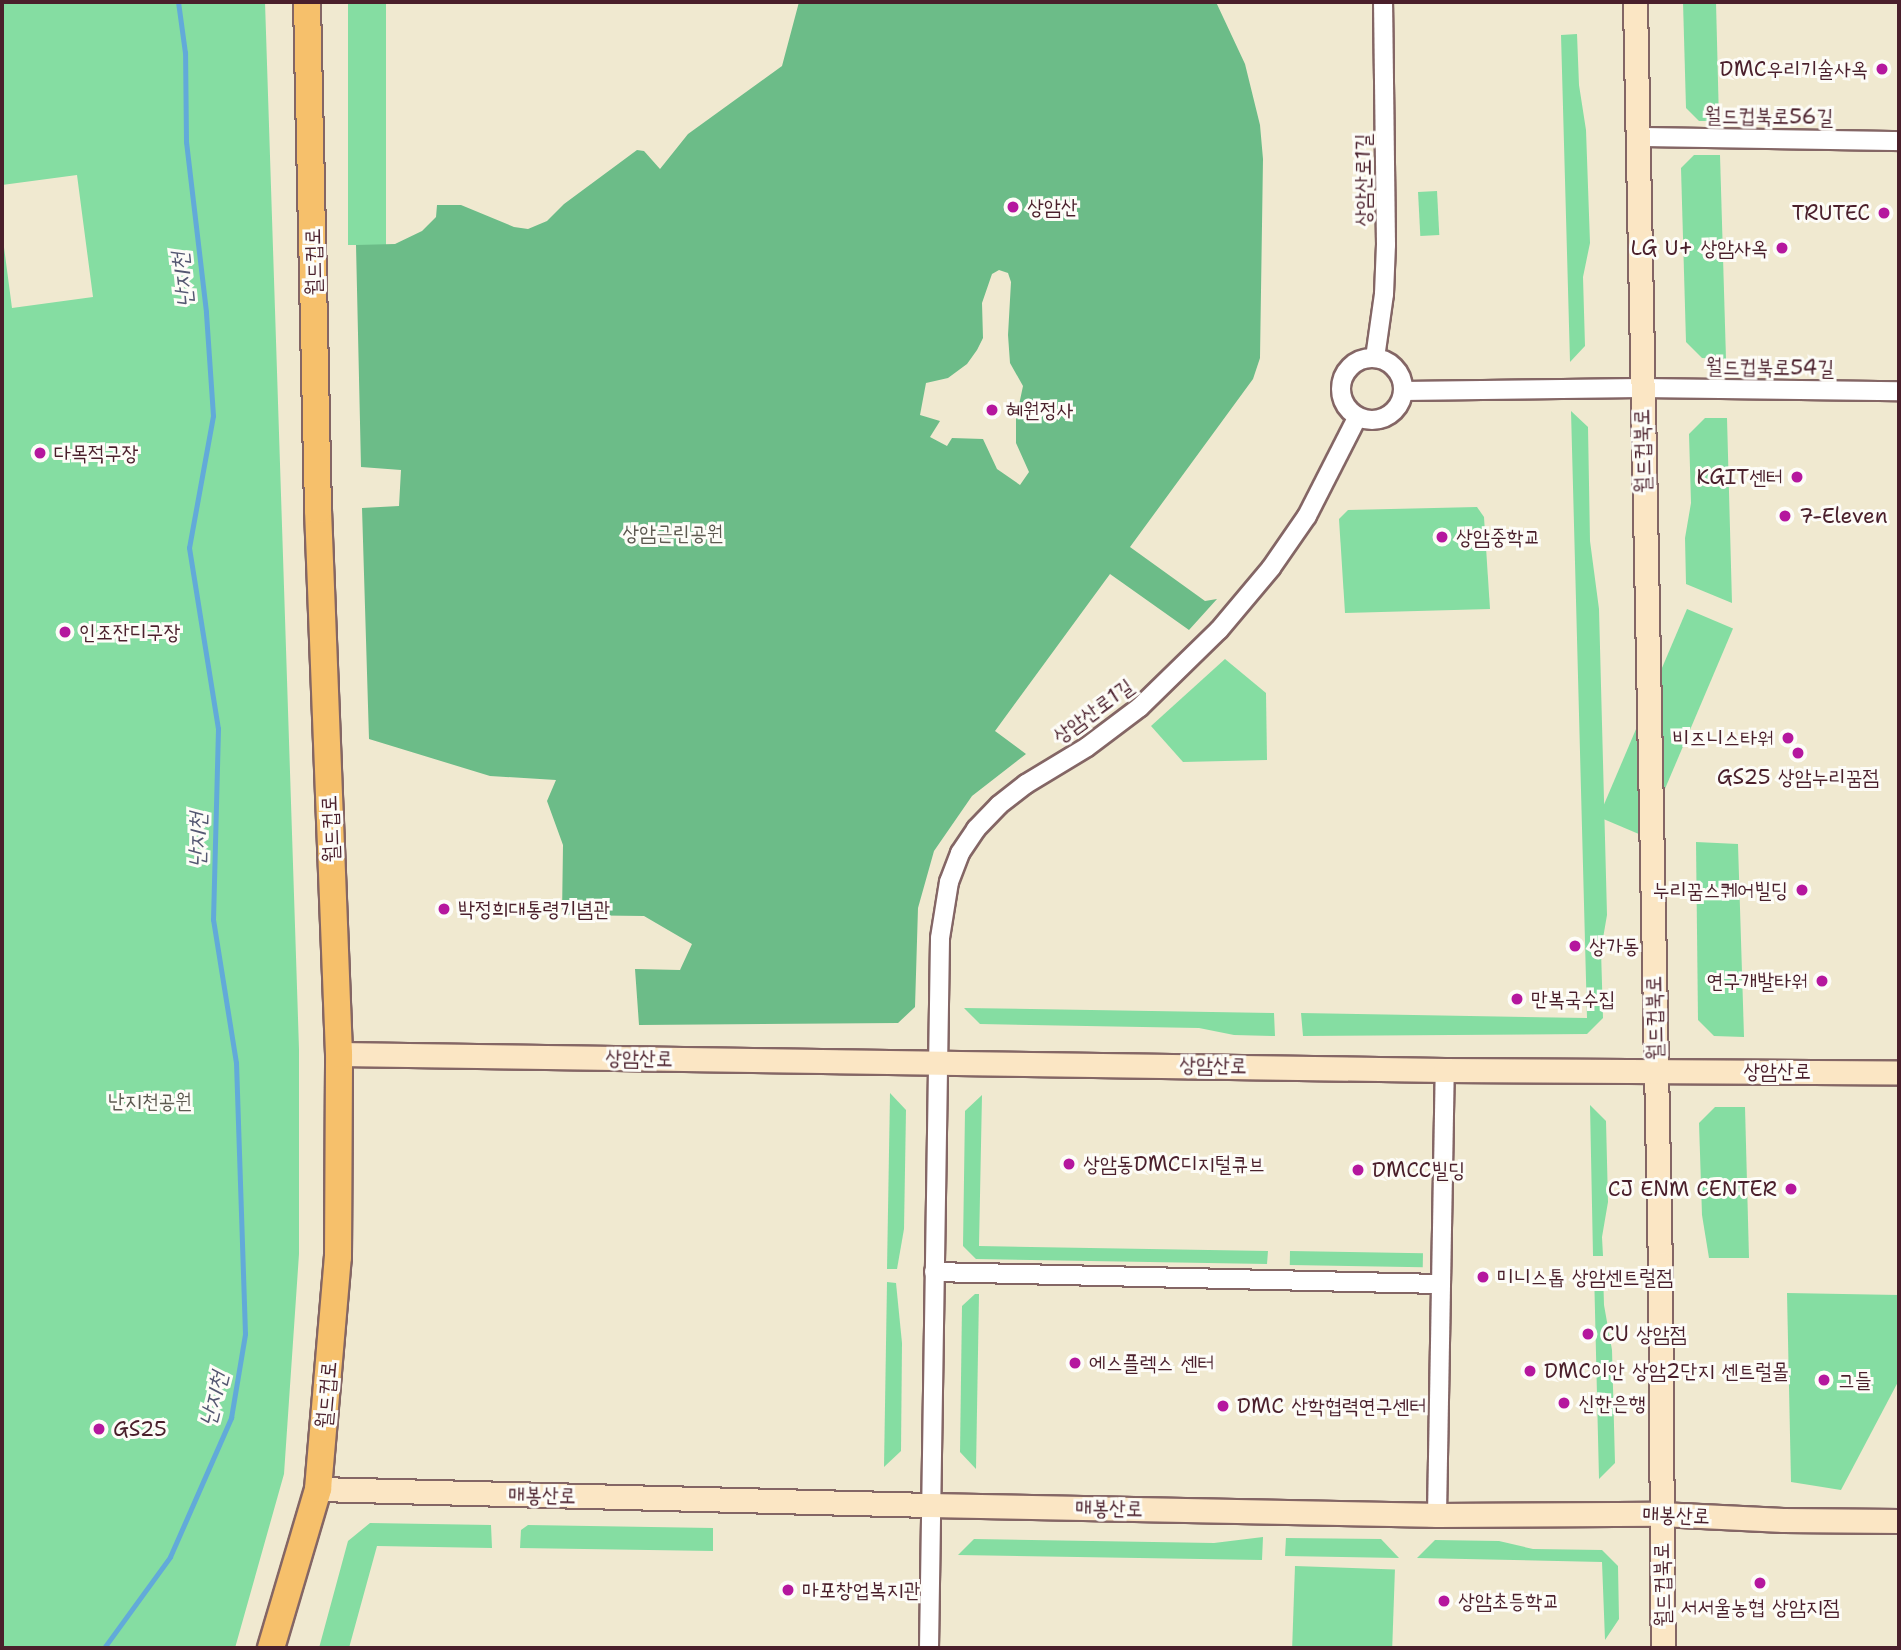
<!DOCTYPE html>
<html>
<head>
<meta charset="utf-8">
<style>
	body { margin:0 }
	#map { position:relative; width:1901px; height:1650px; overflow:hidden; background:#f0e9d0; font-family:"Shantell Sans","Poor Story",sans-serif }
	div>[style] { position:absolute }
	.green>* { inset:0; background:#85dda2; transform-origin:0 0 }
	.forest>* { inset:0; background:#6cbc88 }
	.stream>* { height:4.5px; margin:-2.25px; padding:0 2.25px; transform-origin:2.25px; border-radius:2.25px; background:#62aad9 }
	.roads { filter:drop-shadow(2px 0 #846665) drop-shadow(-2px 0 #846665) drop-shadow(0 2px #846665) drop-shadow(0 -2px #846665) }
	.street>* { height:18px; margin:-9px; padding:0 9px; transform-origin:9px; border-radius:9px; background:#fff }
	.street>.ring { margin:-9px; padding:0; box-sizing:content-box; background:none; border:18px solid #fff; border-radius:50% }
	.secondary>* { height:23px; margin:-11.5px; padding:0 11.5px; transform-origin:11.5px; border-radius:11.5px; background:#fbe6c4 }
	.primary>* { height:26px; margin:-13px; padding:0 13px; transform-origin:13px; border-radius:13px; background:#f6c06b }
	.dots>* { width:19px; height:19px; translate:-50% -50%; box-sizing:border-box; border:4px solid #fdfcf7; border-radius:50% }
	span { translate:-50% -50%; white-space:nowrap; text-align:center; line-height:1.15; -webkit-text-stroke:6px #fdfcf7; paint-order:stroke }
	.poi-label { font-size:21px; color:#4a1f2b }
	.right { translate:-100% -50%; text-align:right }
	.left { translate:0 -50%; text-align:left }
	.street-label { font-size:21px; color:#4a1f2b }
	.park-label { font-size:21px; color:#5c584f }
	.water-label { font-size:23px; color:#545771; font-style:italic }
	.frame { position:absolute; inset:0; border:4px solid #4a1f2b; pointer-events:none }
</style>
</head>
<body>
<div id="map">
	<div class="green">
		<div style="clip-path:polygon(2px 2px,265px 2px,299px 1049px,299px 1254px,284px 1474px,235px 1648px,2px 1648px,2px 232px,12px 308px,93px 297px,77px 175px,2px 185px)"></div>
		<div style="left:348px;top:2px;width:38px;height:243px"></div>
		<div style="clip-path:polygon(1683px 2px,1716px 2px,1719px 121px,1699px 121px,1686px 108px)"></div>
		<div style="clip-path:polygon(1577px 34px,1579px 85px,1586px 130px,1590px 243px,1583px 277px,1585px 346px,1570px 362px,1561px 35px)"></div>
		<div style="clip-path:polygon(1694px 155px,1720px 155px,1726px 359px,1702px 358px,1686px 342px,1681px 168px)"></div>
		<div style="left:1437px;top:191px;width:44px;height:19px;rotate:87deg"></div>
		<div style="clip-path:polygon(1571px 411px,1588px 427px,1590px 541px,1599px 609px,1607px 915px,1601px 950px,1603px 1018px,1587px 1034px,1303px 1036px,1301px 1013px,1587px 1018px)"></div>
		<div style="clip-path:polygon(1705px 418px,1727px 418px,1732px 603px,1686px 584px,1685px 538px,1691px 503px,1689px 434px)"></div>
		<div style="clip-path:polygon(1477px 507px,1484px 517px,1490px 609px,1345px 613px,1339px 519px,1348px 510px)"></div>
		<div style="left:1687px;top:609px;width:50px;height:226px;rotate:23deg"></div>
		<div style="clip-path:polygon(1225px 659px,1266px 693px,1267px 760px,1183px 762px,1151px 726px)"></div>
		<div style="clip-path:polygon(1696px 842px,1738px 844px,1744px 1037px,1714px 1036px,1698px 1020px)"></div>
		<div style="clip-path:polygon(964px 1008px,1274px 1013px,1275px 1036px,1234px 1035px,1199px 1028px,980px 1024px)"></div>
		<div style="clip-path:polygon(890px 1093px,906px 1110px,904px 1229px,897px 1269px,887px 1269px)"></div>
		<div style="clip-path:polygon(982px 1095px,979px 1246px,1268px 1251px,1267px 1264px,976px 1259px,963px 1246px,965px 1111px)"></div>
		<div style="clip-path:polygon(1590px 1105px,1606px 1121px,1608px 1202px,1602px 1237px,1603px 1256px,1593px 1256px)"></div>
		<div style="clip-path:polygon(1715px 1107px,1745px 1107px,1749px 1258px,1709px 1258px,1702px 1215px,1699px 1123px)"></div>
		<div style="left:1290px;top:1251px;width:133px;height:14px;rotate:1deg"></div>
		<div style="clip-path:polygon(1594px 1270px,1603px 1270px,1604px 1305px,1612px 1350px,1615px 1463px,1599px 1479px)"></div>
		<div style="clip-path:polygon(887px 1282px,896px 1283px,902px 1343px,901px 1451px,884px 1467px)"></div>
		<div style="clip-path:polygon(1787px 1293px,1899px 1295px,1899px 1380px,1841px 1490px,1791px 1482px)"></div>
		<div style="clip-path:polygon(975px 1294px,979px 1294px,976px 1469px,960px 1452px,962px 1306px)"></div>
		<div style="clip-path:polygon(370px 1523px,491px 1525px,492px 1548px,377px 1546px,349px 1648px,319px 1648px,348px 1541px)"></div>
		<div style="clip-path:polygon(528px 1525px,713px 1528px,713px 1551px,520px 1548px,521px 1530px)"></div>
		<div style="clip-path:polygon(1263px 1537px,1262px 1560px,958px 1555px,974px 1539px,1214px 1543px)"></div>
		<div style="clip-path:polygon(1286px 1538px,1381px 1539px,1399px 1558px,1285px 1556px)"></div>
		<div style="clip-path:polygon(1435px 1540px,1499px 1541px,1533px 1549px,1602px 1550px,1618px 1566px,1619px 1619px,1605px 1640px,1602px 1562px,1417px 1558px)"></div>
		<div style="left:1295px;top:1566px;width:100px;height:82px;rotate:2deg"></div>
	</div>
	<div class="forest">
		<div style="clip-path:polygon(evenodd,799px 2px,1216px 2px,1245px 64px,1260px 125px,1263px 159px,1260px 358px,1253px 379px,1130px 547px,1205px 601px,1217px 599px,1189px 630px,1110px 574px,995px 731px,1026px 754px,972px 796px,934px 851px,918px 908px,915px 1007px,898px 1023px,639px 1025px,635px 969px,680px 970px,692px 944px,644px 916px,562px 915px,563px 845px,547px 801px,556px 780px,490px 776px,369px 739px,362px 508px,399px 506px,401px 470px,361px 467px,356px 245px,395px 244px,422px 231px,436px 217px,437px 205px,461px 205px,514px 227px,528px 229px,547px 221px,564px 204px,637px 150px,644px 151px,660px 169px,688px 134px,782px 66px,799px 2px,999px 270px,1008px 273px,1011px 282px,1008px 335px,1010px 363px,1023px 386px,1016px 419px,1016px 443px,1029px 472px,1020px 485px,997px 469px,983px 439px,952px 438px,947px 446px,930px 437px,940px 421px,920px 415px,926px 383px,948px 378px,967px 364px,977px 350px,983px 338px,982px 303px,992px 274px,999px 270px)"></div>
	</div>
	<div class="stream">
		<div style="left:104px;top:1648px;width:112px;rotate:-54deg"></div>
		<div style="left:170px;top:1557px;width:152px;rotate:-66.3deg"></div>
		<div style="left:231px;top:1418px;width:85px;rotate:-80.5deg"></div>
		<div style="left:245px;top:1334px;width:271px;rotate:-91.9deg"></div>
		<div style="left:236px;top:1063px;width:145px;rotate:-99.1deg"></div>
		<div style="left:213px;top:920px;width:191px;rotate:-88.5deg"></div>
		<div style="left:218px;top:729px;width:183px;rotate:-99.1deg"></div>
		<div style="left:189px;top:548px;width:134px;rotate:-79.7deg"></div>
		<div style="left:213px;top:416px;width:104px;rotate:-93.9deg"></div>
		<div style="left:206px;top:312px;width:171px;rotate:-96.7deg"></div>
		<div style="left:186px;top:142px;width:89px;rotate:-90.6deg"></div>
		<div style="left:185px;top:53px;width:51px;rotate:-97.8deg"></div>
	</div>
	<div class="roads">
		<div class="street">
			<div style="left:1637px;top:137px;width:262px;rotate:0.9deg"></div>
			<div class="ring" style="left:1341px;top:358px;width:44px;height:44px"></div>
			<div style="left:1375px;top:358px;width:65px;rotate:-82deg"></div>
			<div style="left:1384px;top:294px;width:49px;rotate:-87.7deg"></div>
			<div style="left:1386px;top:245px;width:243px;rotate:-90.7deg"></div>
			<div style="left:1403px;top:391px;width:238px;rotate:-0.7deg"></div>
			<div style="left:1641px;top:388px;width:258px;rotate:0.7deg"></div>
			<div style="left:934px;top:1272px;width:506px;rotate:1.36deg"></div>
			<div style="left:1437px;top:1515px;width:445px;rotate:-89deg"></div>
			<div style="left:929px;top:1648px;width:710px;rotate:-89.11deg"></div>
			<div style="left:940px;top:938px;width:57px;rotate:-80.9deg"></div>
			<div style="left:949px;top:882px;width:31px;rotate:-69deg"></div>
			<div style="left:960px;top:853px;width:29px;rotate:-56deg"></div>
			<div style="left:976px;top:829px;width:33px;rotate:-46deg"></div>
			<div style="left:999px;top:805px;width:34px;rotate:-38deg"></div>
			<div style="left:1026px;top:784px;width:71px;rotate:-31.2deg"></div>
			<div style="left:1087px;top:747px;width:66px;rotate:-37deg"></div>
			<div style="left:1140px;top:707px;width:110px;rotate:-44.3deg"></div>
			<div style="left:1219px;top:630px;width:81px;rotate:-50deg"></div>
			<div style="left:1271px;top:568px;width:63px;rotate:-55.3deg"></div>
			<div style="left:1307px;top:516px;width:110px;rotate:-63deg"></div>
		</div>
		<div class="secondary">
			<div style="left:1635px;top:2px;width:1262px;rotate:88.87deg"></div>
			<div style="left:1660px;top:1264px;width:384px;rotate:89.6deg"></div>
			<div style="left:339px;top:1054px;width:1106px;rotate:0.83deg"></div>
			<div style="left:1445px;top:1070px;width:454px;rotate:0.3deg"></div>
			<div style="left:318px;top:1489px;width:611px;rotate:1.5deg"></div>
			<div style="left:929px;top:1505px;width:508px;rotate:1.13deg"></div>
			<div style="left:1437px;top:1515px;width:223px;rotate:-0.3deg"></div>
			<div style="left:1660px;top:1514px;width:123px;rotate:2.8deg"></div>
			<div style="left:1783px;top:1520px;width:116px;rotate:0.5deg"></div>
		</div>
		<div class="primary">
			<div style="left:271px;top:1648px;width:166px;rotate:-73.5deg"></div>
			<div style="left:318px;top:1489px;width:233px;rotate:-85.1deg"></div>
			<div style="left:338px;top:1257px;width:203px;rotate:-89.7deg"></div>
			<div style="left:339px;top:1054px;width:544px;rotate:-92.21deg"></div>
			<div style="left:318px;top:510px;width:508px;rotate:-91.24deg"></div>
		</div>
	</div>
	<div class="dots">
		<div style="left:1882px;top:69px;background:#b5179e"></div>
		<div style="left:1013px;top:207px;background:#b5179e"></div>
		<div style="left:1884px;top:213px;background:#b5179e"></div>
		<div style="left:1782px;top:248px;background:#b5179e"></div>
		<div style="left:992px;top:410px;background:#b5179e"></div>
		<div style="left:40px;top:453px;background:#b5179e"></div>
		<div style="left:1797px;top:477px;background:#b5179e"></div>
		<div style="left:1785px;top:516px;background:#b5179e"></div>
		<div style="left:1442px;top:537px;background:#b5179e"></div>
		<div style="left:65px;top:632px;background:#b5179e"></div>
		<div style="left:1788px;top:738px;background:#b5179e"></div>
		<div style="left:1798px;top:753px;background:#b5179e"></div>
		<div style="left:1802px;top:890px;background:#b5179e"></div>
		<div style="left:444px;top:909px;background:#b5179e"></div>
		<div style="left:1575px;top:946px;background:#b5179e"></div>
		<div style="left:1822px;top:981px;background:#b5179e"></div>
		<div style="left:1517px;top:999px;background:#b5179e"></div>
		<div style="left:1069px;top:1164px;background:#b5179e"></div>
		<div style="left:1358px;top:1170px;background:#b5179e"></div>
		<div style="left:1791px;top:1189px;background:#b5179e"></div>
		<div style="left:1483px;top:1277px;background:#b5179e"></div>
		<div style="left:1588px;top:1334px;background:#b5179e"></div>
		<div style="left:1075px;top:1363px;background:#b5179e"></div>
		<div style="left:1530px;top:1371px;background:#b5179e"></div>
		<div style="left:1824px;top:1380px;background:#b5179e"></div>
		<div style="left:1564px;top:1403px;background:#b5179e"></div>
		<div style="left:1223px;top:1406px;background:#b5179e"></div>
		<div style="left:99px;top:1429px;background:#b5179e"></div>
		<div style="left:1760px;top:1583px;background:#b5179e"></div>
		<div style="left:788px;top:1590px;background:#b5179e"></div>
		<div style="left:1444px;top:1601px;background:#b5179e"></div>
	</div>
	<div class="poi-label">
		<span class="right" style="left:1868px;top:69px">DMC우리기술사옥</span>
		<span class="left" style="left:1027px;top:207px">상암산</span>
		<span class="right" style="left:1870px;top:213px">TRUTEC</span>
		<span class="right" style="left:1768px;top:248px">LG U+ 상암사옥</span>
		<span class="left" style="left:1006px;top:410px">혜원정사</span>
		<span class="left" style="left:54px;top:453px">다목적구장</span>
		<span class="right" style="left:1783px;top:477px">KGIT센터</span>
		<span class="left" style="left:1799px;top:516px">7-Eleven</span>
		<span class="left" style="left:1456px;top:537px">상암중학교</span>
		<span class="left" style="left:79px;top:632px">인조잔디구장</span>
		<span class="right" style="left:1774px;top:738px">비즈니스타워</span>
		<span style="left:1798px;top:777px">GS25 상암누리꿈점</span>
		<span class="right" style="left:1788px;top:890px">누리꿈스퀘어빌딩</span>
		<span class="left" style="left:458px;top:909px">박정희대통령기념관</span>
		<span class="left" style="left:1589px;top:946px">상가동</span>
		<span class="right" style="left:1808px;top:981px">연구개발타워</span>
		<span class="left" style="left:1531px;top:999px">만복국수집</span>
		<span class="left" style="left:1083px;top:1164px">상암동DMC디지털큐브</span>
		<span class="left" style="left:1372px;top:1170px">DMCC빌딩</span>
		<span class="right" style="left:1777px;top:1189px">CJ ENM CENTER</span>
		<span class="left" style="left:1497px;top:1277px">미니스톱 상암센트럴점</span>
		<span class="left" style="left:1602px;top:1334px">CU 상암점</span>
		<span class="left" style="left:1089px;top:1363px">에스플렉스 센터</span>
		<span class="left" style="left:1544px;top:1371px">DMC이안 상암2단지 센트럴몰</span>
		<span class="left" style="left:1838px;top:1380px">그들</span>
		<span class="left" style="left:1578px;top:1403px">신한은행</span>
		<span class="left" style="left:1237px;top:1406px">DMC 산학협력연구센터</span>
		<span class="left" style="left:113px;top:1429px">GS25</span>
		<span class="left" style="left:802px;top:1590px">마포창업복지관</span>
		<span class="left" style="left:1458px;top:1601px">상암초등학교</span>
		<span style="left:1760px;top:1607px">서서울농협 상암지점</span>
	</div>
	<div class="street-label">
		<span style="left:1769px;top:116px;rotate:1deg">월드컵북로56길</span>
		<span style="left:1363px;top:180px;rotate:-90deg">상암산로1길</span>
		<span style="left:313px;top:262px;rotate:-91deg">월드컵로</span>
		<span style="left:1770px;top:367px;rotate:1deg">월드컵북로54길</span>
		<span style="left:1642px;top:451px;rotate:-91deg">월드컵북로</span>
		<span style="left:1093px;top:711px;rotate:-36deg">상암산로1길</span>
		<span style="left:330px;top:829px;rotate:-92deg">월드컵로</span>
		<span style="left:1654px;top:1018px;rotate:-91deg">월드컵북로</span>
		<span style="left:639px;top:1058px;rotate:1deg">상암산로</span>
		<span style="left:1213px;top:1065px;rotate:1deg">상암산로</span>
		<span style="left:1777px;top:1071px">상암산로</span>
		<span style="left:326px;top:1395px;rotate:-85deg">월드컵로</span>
		<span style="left:542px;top:1495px;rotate:1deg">매봉산로</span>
		<span style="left:1109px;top:1508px;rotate:1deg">매봉산로</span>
		<span style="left:1676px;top:1515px;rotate:2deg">매봉산로</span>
		<span style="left:1662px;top:1585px;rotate:-91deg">월드컵북로</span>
	</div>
	<div class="park-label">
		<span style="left:673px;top:533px">상암근린공원</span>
		<span style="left:150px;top:1101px">난지천공원</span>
	</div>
	<div class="water-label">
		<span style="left:182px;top:280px;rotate:-96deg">난지천</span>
		<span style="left:197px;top:840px;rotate:-89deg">난지천</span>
		<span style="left:213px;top:1399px;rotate:-76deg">난지천</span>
	</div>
	<div class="frame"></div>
</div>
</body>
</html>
